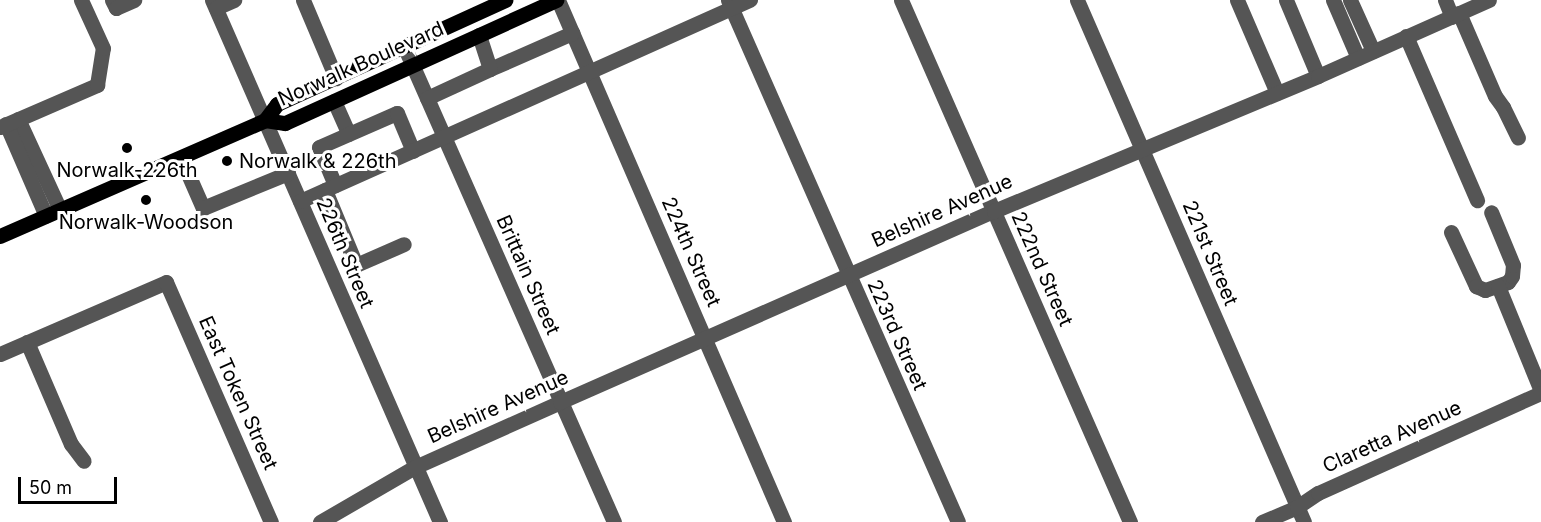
<!DOCTYPE html>
<html>
<head>
<meta charset="utf-8">
<style>
	body { margin:0 }
	#map { position:relative; width:1541px; height:522px; overflow:hidden; background:#fff; font-family:Inter,sans-serif }
	div>[style] { position:absolute }
	.minor>* { height:15px; margin:-7.5px; padding:0 7.5px; transform-origin:7.5px; border-radius:7.5px; background:#555 }
	.major>* { height:15px; margin:-7.5px; padding:0 7.5px; transform-origin:7.5px; border-radius:7.5px; background:#000 }
	.dots>* { width:16px; height:16px; translate:-50% -50%; box-sizing:border-box; border:3px solid #fff; border-radius:50% }
	span { translate:-50% -50%; white-space:nowrap; text-align:center; line-height:1.15; -webkit-text-stroke:6px #fff; paint-order:stroke }
	.street-label { font-size:20px; color:#000 }
	.poi-label { font-size:20px; color:#000 }
	.left { translate:0 -50%; text-align:left }
	.scale { position:absolute; left:18px; top:477px; width:99px; height:27px; box-sizing:border-box; border:3px solid #000; border-top:0; padding-left:8px; font-size:18px; line-height:21px; white-space:nowrap; color:#000; -webkit-text-stroke:4px #fff; paint-order:stroke }
</style>
</head>
<body>
<div id="map">
	<div class="minor">
		<div style="left:112px;top:0;width:9px;rotate:63deg"></div>
		<div style="left:116px;top:8px;width:20px;rotate:-24deg"></div>
		<div style="left:212px;top:0;width:570px;rotate:66.41deg"></div>
		<div style="left:303px;top:0;width:85px;rotate:67.1deg"></div>
		<div style="left:558px;top:0;width:569px;rotate:66.59deg"></div>
		<div style="left:728px;top:0;width:570px;rotate:66.22deg"></div>
		<div style="left:901px;top:0;width:570px;rotate:66.31deg"></div>
		<div style="left:1077px;top:0;width:569px;rotate:66.5deg"></div>
		<div style="left:1237px;top:0;width:101px;rotate:66.7deg"></div>
		<div style="left:1286px;top:0;width:82px;rotate:67.2deg"></div>
		<div style="left:1333px;top:0;width:63px;rotate:66.7deg"></div>
		<div style="left:1350px;top:0;width:56px;rotate:65.7deg"></div>
		<div style="left:1445px;top:0;width:18px;rotate:68deg"></div>
		<div style="left:216px;top:8px;width:20px;rotate:-24deg"></div>
		<div style="left:1459px;top:13px;width:90px;rotate:66.6deg"></div>
		<div style="left:1495px;top:96px;width:14px;rotate:54deg"></div>
		<div style="left:1503px;top:107px;width:34px;rotate:64deg"></div>
		<div style="left:1406px;top:36px;width:179px;rotate:66.6deg"></div>
		<div style="left:404px;top:46px;width:520px;rotate:66.19deg"></div>
		<div style="left:490px;top:69px;width:90px;rotate:-23.7deg"></div>
		<div style="left:427px;top:98px;width:69px;rotate:-24.7deg"></div>
		<div style="left:490px;top:69px;width:36px;rotate:-108deg"></div>
		<div style="left:334px;top:101px;width:36px;rotate:66deg"></div>
		<div style="left:18px;top:119px;width:100px;rotate:65.2deg"></div>
		<div style="left:6px;top:124px;width:100px;rotate:66.5deg"></div>
		<div style="left:0;top:127px;width:106px;rotate:-23.4deg"></div>
		<div style="left:97px;top:85px;width:37px;rotate:-81deg"></div>
		<div style="left:103px;top:48px;width:53px;rotate:-114.6deg"></div>
		<div style="left:181px;top:158px;width:55px;rotate:66.3deg"></div>
		<div style="left:203px;top:208px;width:92px;rotate:-22.4deg"></div>
		<div style="left:335px;top:185px;width:41px;rotate:-112.8deg"></div>
		<div style="left:319px;top:147px;width:85px;rotate:-23.6deg"></div>
		<div style="left:397px;top:113px;width:41px;rotate:67.2deg"></div>
		<div style="left:325px;top:190px;width:81px;rotate:67.5deg"></div>
		<div style="left:356px;top:265px;width:52px;rotate:-23.6deg"></div>
		<div style="left:300px;top:201px;width:493px;rotate:-24.1deg"></div>
		<div style="left:1451px;top:232px;width:60px;rotate:65.2deg"></div>
		<div style="left:1476px;top:286px;width:10px;rotate:24deg"></div>
		<div style="left:1485px;top:290px;width:24px;rotate:-19deg"></div>
		<div style="left:1508px;top:282px;width:7px;rotate:-56deg"></div>
		<div style="left:1512px;top:276px;width:11px;rotate:-85deg"></div>
		<div style="left:1513px;top:265px;width:57px;rotate:-112.5deg"></div>
		<div style="left:1498px;top:286px;width:113px;rotate:67.7deg"></div>
		<div style="left:27px;top:342px;width:111px;rotate:66.7deg"></div>
		<div style="left:71px;top:444px;width:21px;rotate:53deg"></div>
		<div style="left:0;top:354px;width:181px;rotate:-23.4deg"></div>
		<div style="left:166px;top:282px;width:262px;rotate:66.4deg"></div>
		<div style="left:320px;top:522px;width:110px;rotate:-30.1deg"></div>
		<div style="left:415px;top:467px;width:159px;rotate:-24.1deg"></div>
		<div style="left:560px;top:402px;width:474px;rotate:-23.8deg"></div>
		<div style="left:994px;top:211px;width:351px;rotate:-22.6deg"></div>
		<div style="left:1318px;top:76px;width:187px;rotate:-24deg"></div>
		<div style="left:1262px;top:522px;width:38px;rotate:-23deg"></div>
		<div style="left:1297px;top:507px;width:25px;rotate:-34deg"></div>
		<div style="left:1318px;top:493px;width:244px;rotate:-24.2deg"></div>
	</div>
	<div class="major">
		<div style="left:265px;top:120px;width:20px;rotate:9deg"></div>
		<div style="left:285px;top:123px;width:298px;rotate:-24.4deg"></div>
		<div style="left:0;top:236px;width:289px;rotate:-23.6deg"></div>
		<div style="left:265px;top:120px;width:20px;rotate:-53deg"></div>
		<div style="left:277px;top:104px;width:251px;rotate:-24.5deg"></div>
	</div>
	<div class="dots">
		<div style="left:127px;top:148px;background:#000"></div>
		<div style="left:227px;top:161px;background:#000"></div>
		<div style="left:146px;top:200px;background:#000"></div>
	</div>
	<div class="street-label">
		<span style="left:361px;top:64px;rotate:-24deg">Norwalk Boulevard</span>
		<span style="left:942px;top:211px;rotate:-24deg">Belshire Avenue</span>
		<span style="left:691px;top:252px;rotate:66deg">224th Street</span>
		<span style="left:345px;top:253px;rotate:67deg">226th Street</span>
		<span style="left:1210px;top:253px;rotate:67deg">221st Street</span>
		<span style="left:1042px;top:269px;rotate:66deg">222nd Street</span>
		<span style="left:528px;top:275px;rotate:66deg">Brittain Street</span>
		<span style="left:897px;top:335px;rotate:66deg">223rd Street</span>
		<span style="left:238px;top:393px;rotate:66deg">East Token Street</span>
		<span style="left:498px;top:407px;rotate:-24deg">Belshire Avenue</span>
		<span style="left:1392px;top:437px;rotate:-24deg">Claretta Avenue</span>
	</div>
	<div class="poi-label">
		<span class="left" style="left:239px;top:161px">Norwalk &amp; 226th</span>
		<span style="left:127px;top:170px">Norwalk-226th</span>
		<span style="left:146px;top:222px">Norwalk-Woodson</span>
	</div>
	<div class="scale">50 m</div>
</div>
</body>
</html>
